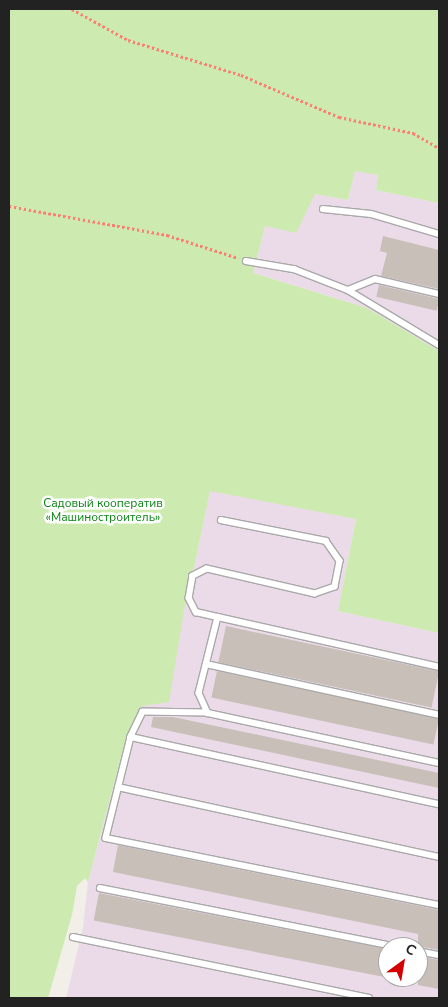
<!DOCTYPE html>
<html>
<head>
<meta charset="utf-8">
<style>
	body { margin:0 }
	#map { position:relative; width:448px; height:1007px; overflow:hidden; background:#f2efe9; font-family:"Nunito Sans",sans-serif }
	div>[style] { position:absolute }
	.industrial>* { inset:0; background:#ebdbe8 }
	.grass>* { inset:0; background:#cdebb0 }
	.building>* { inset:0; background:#c7bfb8; transform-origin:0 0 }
	.path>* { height:2.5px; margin-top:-1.25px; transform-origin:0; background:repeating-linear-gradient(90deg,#fa8072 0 2.5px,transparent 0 5px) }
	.roads { filter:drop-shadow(1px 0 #a9a9a9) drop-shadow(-1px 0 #a9a9a9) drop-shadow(0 1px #a9a9a9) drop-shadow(0 -1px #a9a9a9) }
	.lane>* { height:5.5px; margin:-2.75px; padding:0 2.75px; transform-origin:2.75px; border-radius:2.75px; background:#fff }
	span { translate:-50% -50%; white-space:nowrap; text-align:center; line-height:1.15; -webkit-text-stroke:5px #fff; paint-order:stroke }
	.park-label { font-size:12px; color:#0c8416 }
	.frame { position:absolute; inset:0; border:10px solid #222; pointer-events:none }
	.north { position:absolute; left:378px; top:937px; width:50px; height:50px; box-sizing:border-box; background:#fff; border:1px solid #a7a7a7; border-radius:50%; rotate:32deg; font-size:14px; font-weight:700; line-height:20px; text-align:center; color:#222 }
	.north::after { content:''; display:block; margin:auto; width:18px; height:22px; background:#d40000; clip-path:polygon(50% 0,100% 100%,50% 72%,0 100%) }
</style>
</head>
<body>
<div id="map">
	<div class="industrial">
		<div style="clip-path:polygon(355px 170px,378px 175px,376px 190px,439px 203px,439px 351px,367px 308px,253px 273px,265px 226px,315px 194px,348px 200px)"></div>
		<div style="clip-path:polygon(evenodd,210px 490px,356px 519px,338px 611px,439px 633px,439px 998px,66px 998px,83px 928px,88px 882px,126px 738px,194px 568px,210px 490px,388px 947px,418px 947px,418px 977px,388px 977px,388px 947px)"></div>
	</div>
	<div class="grass">
		<div style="clip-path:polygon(9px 9px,439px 9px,439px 203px,376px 190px,378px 175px,355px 171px,348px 200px,315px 194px,296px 233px,265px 226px,253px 273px,367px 308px,439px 351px,439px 633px,338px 611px,356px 519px,210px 491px,194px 568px,190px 574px,169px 702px,142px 706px,126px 738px,88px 882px,85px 878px,77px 886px,72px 915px,48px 998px,9px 998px)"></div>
	</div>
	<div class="building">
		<div style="clip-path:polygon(383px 236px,439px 250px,439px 289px,381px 276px,387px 253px,380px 251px)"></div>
		<div style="left:379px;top:285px;width:62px;height:12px;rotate:13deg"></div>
		<div style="left:226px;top:626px;width:218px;height:37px;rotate:12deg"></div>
		<div style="left:217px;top:671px;width:227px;height:27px;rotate:12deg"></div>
		<div style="clip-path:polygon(153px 717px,173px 717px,439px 773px,439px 788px,151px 727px)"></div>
		<div style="clip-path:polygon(118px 845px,439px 910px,439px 950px,418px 946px,418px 934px,113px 872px)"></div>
		<div style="left:99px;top:893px;width:295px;height:28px;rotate:11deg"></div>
		<div style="clip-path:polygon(418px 956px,439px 960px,439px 989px,418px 985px)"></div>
	</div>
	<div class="path">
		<div style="left:72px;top:9px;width:64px;rotate:29deg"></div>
		<div style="left:128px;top:40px;width:118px;rotate:17.2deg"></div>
		<div style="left:241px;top:75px;width:107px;rotate:23.2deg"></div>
		<div style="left:339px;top:117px;width:76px;rotate:12.2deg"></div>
		<div style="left:413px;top:133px;width:30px;rotate:30deg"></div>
		<div style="left:9px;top:206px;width:161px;rotate:10.4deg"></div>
		<div style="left:167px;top:235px;width:75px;rotate:17.9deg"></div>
	</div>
	<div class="roads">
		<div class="lane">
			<div style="left:323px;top:209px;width:48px;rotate:5.9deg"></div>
			<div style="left:371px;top:214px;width:71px;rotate:16.4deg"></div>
			<div style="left:246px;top:261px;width:49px;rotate:9.5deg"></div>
			<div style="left:294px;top:269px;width:58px;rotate:21.3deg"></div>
			<div style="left:348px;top:290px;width:106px;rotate:31.1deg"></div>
			<div style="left:348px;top:290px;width:29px;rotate:-22deg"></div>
			<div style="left:375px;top:279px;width:66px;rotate:13.2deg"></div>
			<div style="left:221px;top:520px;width:107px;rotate:11.3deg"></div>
			<div style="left:326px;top:541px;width:24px;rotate:55deg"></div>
			<div style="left:340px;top:561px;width:26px;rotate:101deg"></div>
			<div style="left:335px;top:587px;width:21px;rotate:161deg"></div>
			<div style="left:315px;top:594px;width:111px;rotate:-167deg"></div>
			<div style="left:207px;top:569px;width:16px;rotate:153deg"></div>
			<div style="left:193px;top:576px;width:22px;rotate:100deg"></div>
			<div style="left:189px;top:598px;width:16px;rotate:63deg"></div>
			<div style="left:196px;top:612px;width:23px;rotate:13deg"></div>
			<div style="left:218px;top:617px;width:78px;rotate:104deg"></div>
			<div style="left:199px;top:693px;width:22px;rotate:66deg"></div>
			<div style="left:208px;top:713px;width:236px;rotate:12.2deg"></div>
			<div style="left:218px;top:617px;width:227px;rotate:12.7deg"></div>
			<div style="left:206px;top:664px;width:239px;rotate:12.3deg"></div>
			<div style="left:208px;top:713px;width:65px;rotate:-179.1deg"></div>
			<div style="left:143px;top:712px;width:28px;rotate:116deg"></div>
			<div style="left:131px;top:737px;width:104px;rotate:103.9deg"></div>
			<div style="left:106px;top:838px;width:340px;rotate:11.4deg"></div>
			<div style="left:131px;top:737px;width:315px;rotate:12.3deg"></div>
			<div style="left:118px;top:787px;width:329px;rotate:12.3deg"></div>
			<div style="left:100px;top:888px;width:304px;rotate:11.2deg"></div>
			<div style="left:73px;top:937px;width:302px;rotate:11.6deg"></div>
			<div style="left:418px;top:951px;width:21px;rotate:11deg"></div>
		</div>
	</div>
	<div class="park-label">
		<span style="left:103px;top:511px">Садовый кооператив<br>«Машиностроитель»</span>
	</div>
	<div class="frame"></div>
	<div class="north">С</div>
</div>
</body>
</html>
